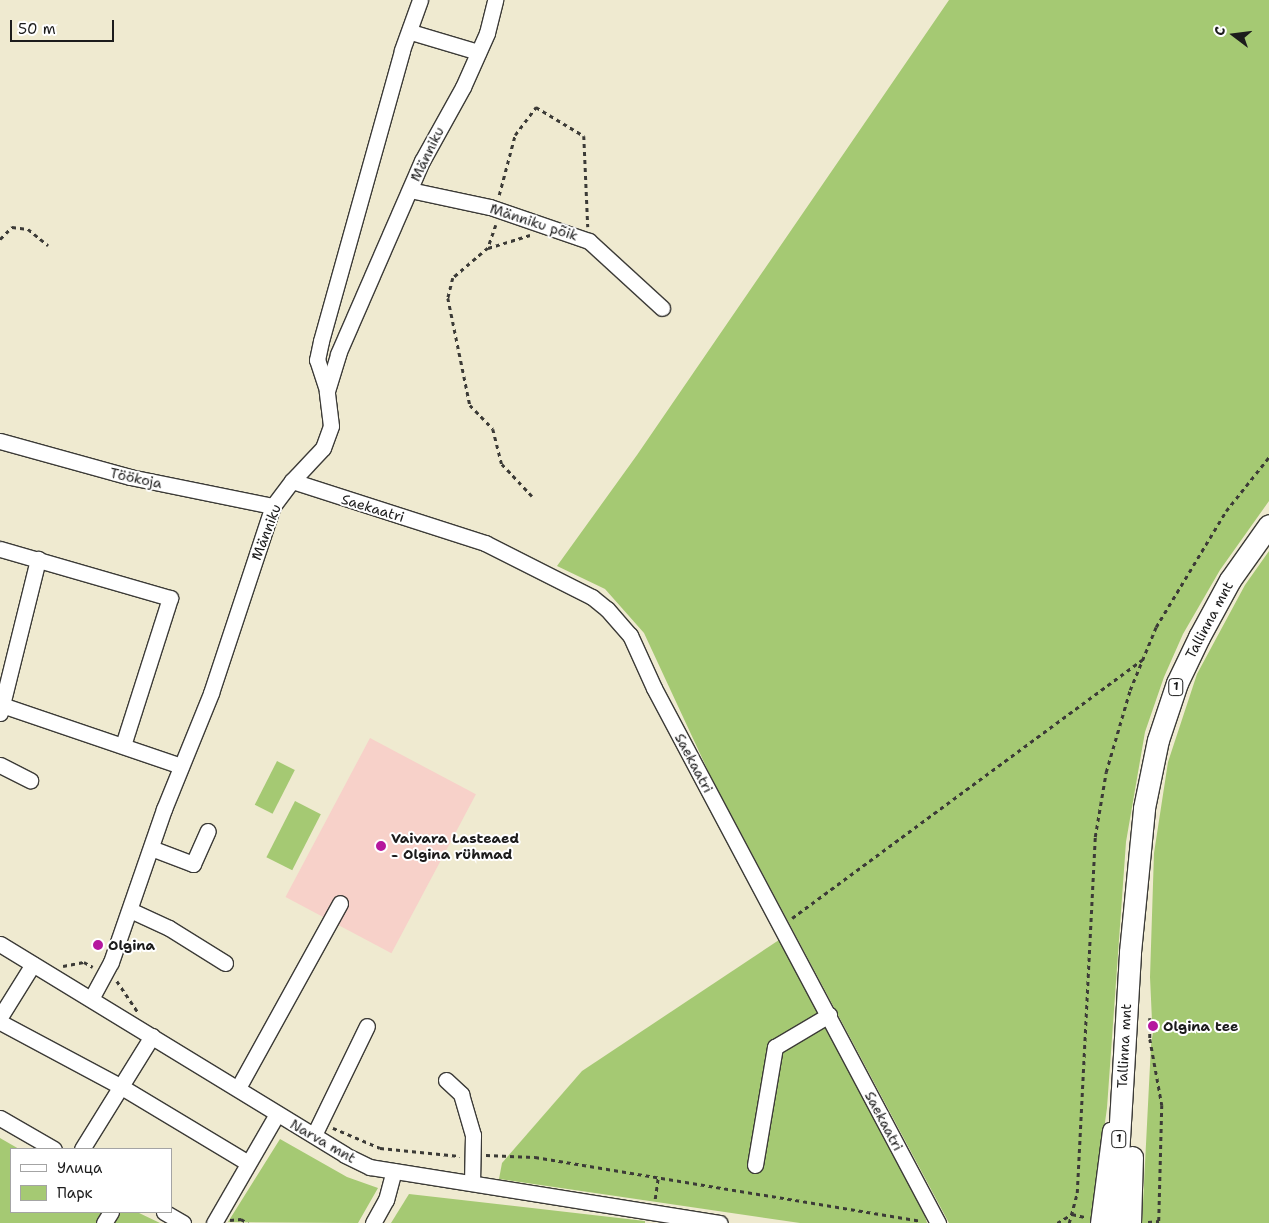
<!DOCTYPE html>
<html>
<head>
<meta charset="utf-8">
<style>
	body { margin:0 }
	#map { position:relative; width:1269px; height:1223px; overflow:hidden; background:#efead0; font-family:"Shantell Sans",sans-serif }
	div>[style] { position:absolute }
	.built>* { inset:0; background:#f7d1c9; transform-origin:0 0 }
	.green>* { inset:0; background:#a5c973; transform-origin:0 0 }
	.path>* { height:2.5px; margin-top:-1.25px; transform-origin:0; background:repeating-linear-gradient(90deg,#3c3b37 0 4px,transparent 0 8px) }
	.roads { filter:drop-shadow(1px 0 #3c3b37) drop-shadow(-1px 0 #3c3b37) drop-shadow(0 1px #3c3b37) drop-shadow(0 -1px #3c3b37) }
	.minor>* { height:15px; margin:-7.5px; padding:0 7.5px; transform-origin:7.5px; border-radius:7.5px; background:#fff }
	.highway>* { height:21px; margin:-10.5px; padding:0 10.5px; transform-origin:10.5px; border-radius:10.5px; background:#fff }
	.dots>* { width:14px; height:14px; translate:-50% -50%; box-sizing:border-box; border:2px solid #fff; border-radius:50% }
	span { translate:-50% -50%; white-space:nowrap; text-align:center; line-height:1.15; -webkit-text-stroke:4px #fff; paint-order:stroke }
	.shield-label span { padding:1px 4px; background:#fff; border:1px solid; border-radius:4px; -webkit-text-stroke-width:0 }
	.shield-label { font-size:12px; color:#1c1c1c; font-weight:700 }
	.street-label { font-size:14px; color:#1c1c1c }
	.poi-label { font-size:14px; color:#1c1c1c; font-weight:700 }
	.left { translate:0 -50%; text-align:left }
	.legend { position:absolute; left:10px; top:1148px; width:162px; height:65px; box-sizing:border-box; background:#fff; border:1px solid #a4a4a4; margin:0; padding:6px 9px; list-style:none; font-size:15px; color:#1c1c1c }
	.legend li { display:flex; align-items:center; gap:10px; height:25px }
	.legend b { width:25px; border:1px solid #a4a4a4 }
	.north { position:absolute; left:1209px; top:10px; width:50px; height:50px; -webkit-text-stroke:4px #fff; paint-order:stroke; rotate:285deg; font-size:14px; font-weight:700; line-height:20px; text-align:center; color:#1c1c1c }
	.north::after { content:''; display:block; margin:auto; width:18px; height:22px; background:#1c1c1c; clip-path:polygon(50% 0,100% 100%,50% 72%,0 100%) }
	.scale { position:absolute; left:10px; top:20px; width:104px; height:22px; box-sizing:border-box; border:2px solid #1c1c1c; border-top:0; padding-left:6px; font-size:15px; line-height:18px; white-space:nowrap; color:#1c1c1c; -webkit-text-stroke:4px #fff; paint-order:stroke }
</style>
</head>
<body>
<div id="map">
	<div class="built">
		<div style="left:370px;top:738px;width:120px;height:180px;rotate:28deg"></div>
	</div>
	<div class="green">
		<div style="clip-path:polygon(949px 0,1269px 0,1269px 501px,1220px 570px,1183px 634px,1164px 677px,1145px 732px,1126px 842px,1107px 1108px,1091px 1223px,949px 1223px,710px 775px,644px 633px,605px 589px,557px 566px,637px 455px)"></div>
		<div style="clip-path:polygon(1269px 551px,1269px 1223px,1142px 1223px,1151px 1045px,1153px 1032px,1158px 1032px,1159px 1021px,1152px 1021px,1150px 977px,1154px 853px,1168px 762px,1197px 674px,1245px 585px)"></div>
		<div style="left:277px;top:761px;width:20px;height:49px;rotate:27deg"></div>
		<div style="left:295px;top:801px;width:29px;height:63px;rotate:27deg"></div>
		<div style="clip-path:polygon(782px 938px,921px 1202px,927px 1223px,800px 1223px,499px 1179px,502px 1163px,582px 1071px)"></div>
		<div style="clip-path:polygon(0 1138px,19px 1149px,11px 1149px,11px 1212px,137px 1212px,160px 1223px,0 1223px)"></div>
		<div style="clip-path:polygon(280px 1139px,347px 1177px,378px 1188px,358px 1223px,228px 1222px)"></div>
		<div style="clip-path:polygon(409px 1194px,645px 1221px,645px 1223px,391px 1223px)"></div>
	</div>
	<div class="path">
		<div style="left:499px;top:195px;width:62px;rotate:-75.1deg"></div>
		<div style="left:515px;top:135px;width:35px;rotate:-53deg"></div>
		<div style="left:536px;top:107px;width:56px;rotate:31.1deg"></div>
		<div style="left:584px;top:136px;width:91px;rotate:87.5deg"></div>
		<div style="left:496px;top:225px;width:24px;rotate:109deg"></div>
		<div style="left:488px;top:248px;width:46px;rotate:139.4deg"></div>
		<div style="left:453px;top:278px;width:21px;rotate:104deg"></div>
		<div style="left:448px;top:298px;width:109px;rotate:78.4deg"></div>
		<div style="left:470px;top:405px;width:33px;rotate:46deg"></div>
		<div style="left:493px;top:429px;width:36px;rotate:76deg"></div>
		<div style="left:502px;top:464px;width:44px;rotate:46.8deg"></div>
		<div style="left:0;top:239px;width:17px;rotate:-45deg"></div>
		<div style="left:12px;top:227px;width:16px;rotate:7deg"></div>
		<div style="left:28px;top:229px;width:26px;rotate:39deg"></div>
		<div style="left:488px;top:248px;width:44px;rotate:-17.2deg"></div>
		<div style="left:792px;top:918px;width:435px;rotate:-36.4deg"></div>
		<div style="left:63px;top:966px;width:21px;rotate:-11deg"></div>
		<div style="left:84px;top:962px;width:10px;rotate:29deg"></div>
		<div style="left:117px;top:981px;width:37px;rotate:56deg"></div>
		<div style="left:1150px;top:1018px;width:21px;rotate:90deg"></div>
		<div style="left:1150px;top:1039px;width:67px;rotate:79.7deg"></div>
		<div style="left:1162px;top:1105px;width:118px;rotate:91.5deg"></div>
		<div style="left:333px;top:1128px;width:51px;rotate:23.1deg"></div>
		<div style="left:380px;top:1148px;width:80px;rotate:5.7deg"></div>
		<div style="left:486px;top:1155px;width:49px;rotate:2.3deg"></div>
		<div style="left:535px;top:1157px;width:392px;rotate:9.4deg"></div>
		<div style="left:655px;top:1199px;width:21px;rotate:-82deg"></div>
		<div style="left:230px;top:1220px;width:11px;rotate:-5deg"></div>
		<div style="left:241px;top:1219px;width:8px;rotate:30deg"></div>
		<div style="left:1148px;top:1222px;width:11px;rotate:-5deg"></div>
		<div style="left:1057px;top:1223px;width:17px;rotate:-31deg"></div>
		<div style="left:1072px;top:1214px;width:13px;rotate:13deg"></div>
		<div style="left:1069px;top:1223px;width:31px;rotate:-75deg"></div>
		<div style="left:1077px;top:1193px;width:356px;rotate:-87.1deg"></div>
		<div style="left:1095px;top:837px;width:66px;rotate:-80.4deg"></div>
		<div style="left:1106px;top:772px;width:85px;rotate:-73.7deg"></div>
		<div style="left:1130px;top:690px;width:68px;rotate:-67.6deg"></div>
		<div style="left:1156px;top:627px;width:135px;rotate:-58.9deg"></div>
		<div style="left:1226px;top:511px;width:69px;rotate:-51.5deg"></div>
	</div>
	<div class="roads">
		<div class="minor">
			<div style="left:411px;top:32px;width:70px;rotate:16.6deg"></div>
			<div style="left:410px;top:190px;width:82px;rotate:12deg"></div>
			<div style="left:490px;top:207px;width:105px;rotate:19deg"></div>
			<div style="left:589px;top:241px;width:99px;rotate:42.5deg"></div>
			<div style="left:327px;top:390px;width:32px;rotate:-108deg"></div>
			<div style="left:317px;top:360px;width:19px;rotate:-78deg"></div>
			<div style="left:321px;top:341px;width:302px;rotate:-74.4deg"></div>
			<div style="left:402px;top:50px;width:53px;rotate:-70.2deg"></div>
			<div style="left:0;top:441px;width:135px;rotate:15.5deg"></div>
			<div style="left:130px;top:477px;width:146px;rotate:11.5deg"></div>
			<div style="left:292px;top:481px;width:203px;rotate:17.8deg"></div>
			<div style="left:485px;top:543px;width:120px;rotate:26.8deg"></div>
			<div style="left:592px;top:597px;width:19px;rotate:39deg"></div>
			<div style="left:607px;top:609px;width:35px;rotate:49deg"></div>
			<div style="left:630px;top:635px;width:58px;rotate:65.6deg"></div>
			<div style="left:654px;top:688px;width:606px;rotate:62.04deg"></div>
			<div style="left:0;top:549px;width:177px;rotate:16.1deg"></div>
			<div style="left:170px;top:598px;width:154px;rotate:107.7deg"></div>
			<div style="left:2px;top:705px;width:189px;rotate:18.8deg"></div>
			<div style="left:0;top:713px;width:159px;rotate:-76.1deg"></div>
			<div style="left:0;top:765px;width:34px;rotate:27deg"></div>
			<div style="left:151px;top:848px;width:45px;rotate:20.9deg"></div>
			<div style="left:193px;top:864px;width:36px;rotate:-66deg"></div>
			<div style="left:130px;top:910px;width:43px;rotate:24.8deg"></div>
			<div style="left:169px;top:928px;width:66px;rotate:32deg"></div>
			<div style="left:0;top:944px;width:404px;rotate:31.4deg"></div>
			<div style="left:345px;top:1155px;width:28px;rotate:26deg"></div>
			<div style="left:370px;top:1167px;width:354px;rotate:9.1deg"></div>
			<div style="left:91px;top:999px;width:42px;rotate:-61.6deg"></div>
			<div style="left:111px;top:962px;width:162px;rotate:-70.9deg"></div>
			<div style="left:164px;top:809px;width:125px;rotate:-67.9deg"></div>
			<div style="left:211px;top:693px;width:197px;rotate:-71.7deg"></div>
			<div style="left:273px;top:506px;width:31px;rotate:-53deg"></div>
			<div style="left:292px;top:481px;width:45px;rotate:-46.8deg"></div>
			<div style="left:323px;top:448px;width:23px;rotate:-70deg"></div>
			<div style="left:331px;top:426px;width:35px;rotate:-97deg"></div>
			<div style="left:327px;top:391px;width:39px;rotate:-73deg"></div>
			<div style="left:338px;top:354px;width:210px;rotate:-66.5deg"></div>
			<div style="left:422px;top:161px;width:85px;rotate:-61deg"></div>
			<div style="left:463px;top:87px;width:59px;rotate:-66deg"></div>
			<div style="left:487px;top:33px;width:34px;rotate:-76deg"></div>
			<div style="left:0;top:1017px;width:62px;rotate:-58.1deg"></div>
			<div style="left:0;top:1022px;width:136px;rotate:28.1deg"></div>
			<div style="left:120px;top:1086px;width:149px;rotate:31deg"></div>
			<div style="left:446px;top:1080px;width:21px;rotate:43deg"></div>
			<div style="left:461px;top:1094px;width:43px;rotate:73.7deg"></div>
			<div style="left:473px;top:1135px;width:47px;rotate:91.2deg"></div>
			<div style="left:238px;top:1088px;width:211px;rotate:-61.1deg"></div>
			<div style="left:0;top:1118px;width:62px;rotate:29.9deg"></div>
			<div style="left:314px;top:1135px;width:121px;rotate:-64.1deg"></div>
			<div style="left:82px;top:1149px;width:133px;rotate:-58.2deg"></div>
			<div style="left:755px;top:1165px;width:120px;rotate:-80.4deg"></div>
			<div style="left:775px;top:1047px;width:63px;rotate:-30.7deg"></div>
			<div style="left:164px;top:1212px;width:22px;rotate:30deg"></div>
			<div style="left:104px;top:1223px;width:13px;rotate:-58deg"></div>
			<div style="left:214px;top:1223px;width:126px;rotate:-60deg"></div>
			<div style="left:373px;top:1223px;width:26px;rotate:-61deg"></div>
			<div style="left:386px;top:1200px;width:30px;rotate:-75deg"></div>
			<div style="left:1098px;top:1223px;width:94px;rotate:-82.6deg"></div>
		</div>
		<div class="highway">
			<div style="left:1114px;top:1223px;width:271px;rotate:-86.6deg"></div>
			<div style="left:1130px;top:952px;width:145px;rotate:-84.4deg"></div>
			<div style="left:1144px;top:808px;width:69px;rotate:-78.4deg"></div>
			<div style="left:1158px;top:740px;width:60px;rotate:-71.6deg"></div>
			<div style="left:1177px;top:683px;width:51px;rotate:-64.4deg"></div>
			<div style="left:1199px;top:637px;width:65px;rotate:-61.5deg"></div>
			<div style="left:1230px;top:580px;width:67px;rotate:-54.7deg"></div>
			<div style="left:1130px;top:1223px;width:66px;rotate:-88.3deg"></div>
		</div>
	</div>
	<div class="dots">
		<div style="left:381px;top:846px;background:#b5179e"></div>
		<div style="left:98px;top:945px;background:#b5179e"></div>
		<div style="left:1153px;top:1026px;background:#b5179e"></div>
	</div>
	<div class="shield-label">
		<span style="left:1176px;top:687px">1</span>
		<span style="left:1119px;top:1139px">1</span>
	</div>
	<div class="street-label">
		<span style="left:427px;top:154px;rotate:-64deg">Männiku</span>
		<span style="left:534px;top:222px;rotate:18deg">Männiku põik</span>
		<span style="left:136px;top:478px;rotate:12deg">Töökoja</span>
		<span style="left:373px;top:508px;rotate:17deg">Saekaatri</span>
		<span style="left:266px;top:532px;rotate:-69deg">Männiku</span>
		<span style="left:1209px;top:620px;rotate:-62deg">Tallinna mnt</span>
		<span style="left:694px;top:763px;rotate:62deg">Saekaatri</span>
		<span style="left:1124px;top:1046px;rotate:-87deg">Tallinna mnt</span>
		<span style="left:884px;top:1121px;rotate:62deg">Saekaatri</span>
		<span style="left:323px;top:1141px;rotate:30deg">Narva mnt</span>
	</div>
	<div class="poi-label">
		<span class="left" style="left:391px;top:846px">Vaivara Lasteaed<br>- Olgina rühmad</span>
		<span class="left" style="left:108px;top:945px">Olgina</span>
		<span class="left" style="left:1163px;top:1026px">Olgina tee</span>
	</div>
	<ul class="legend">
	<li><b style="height:6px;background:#fff"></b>Улица</li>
	<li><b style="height:14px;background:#a5c973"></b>Парк</li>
	</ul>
	<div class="north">С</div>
	<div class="scale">50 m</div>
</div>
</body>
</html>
